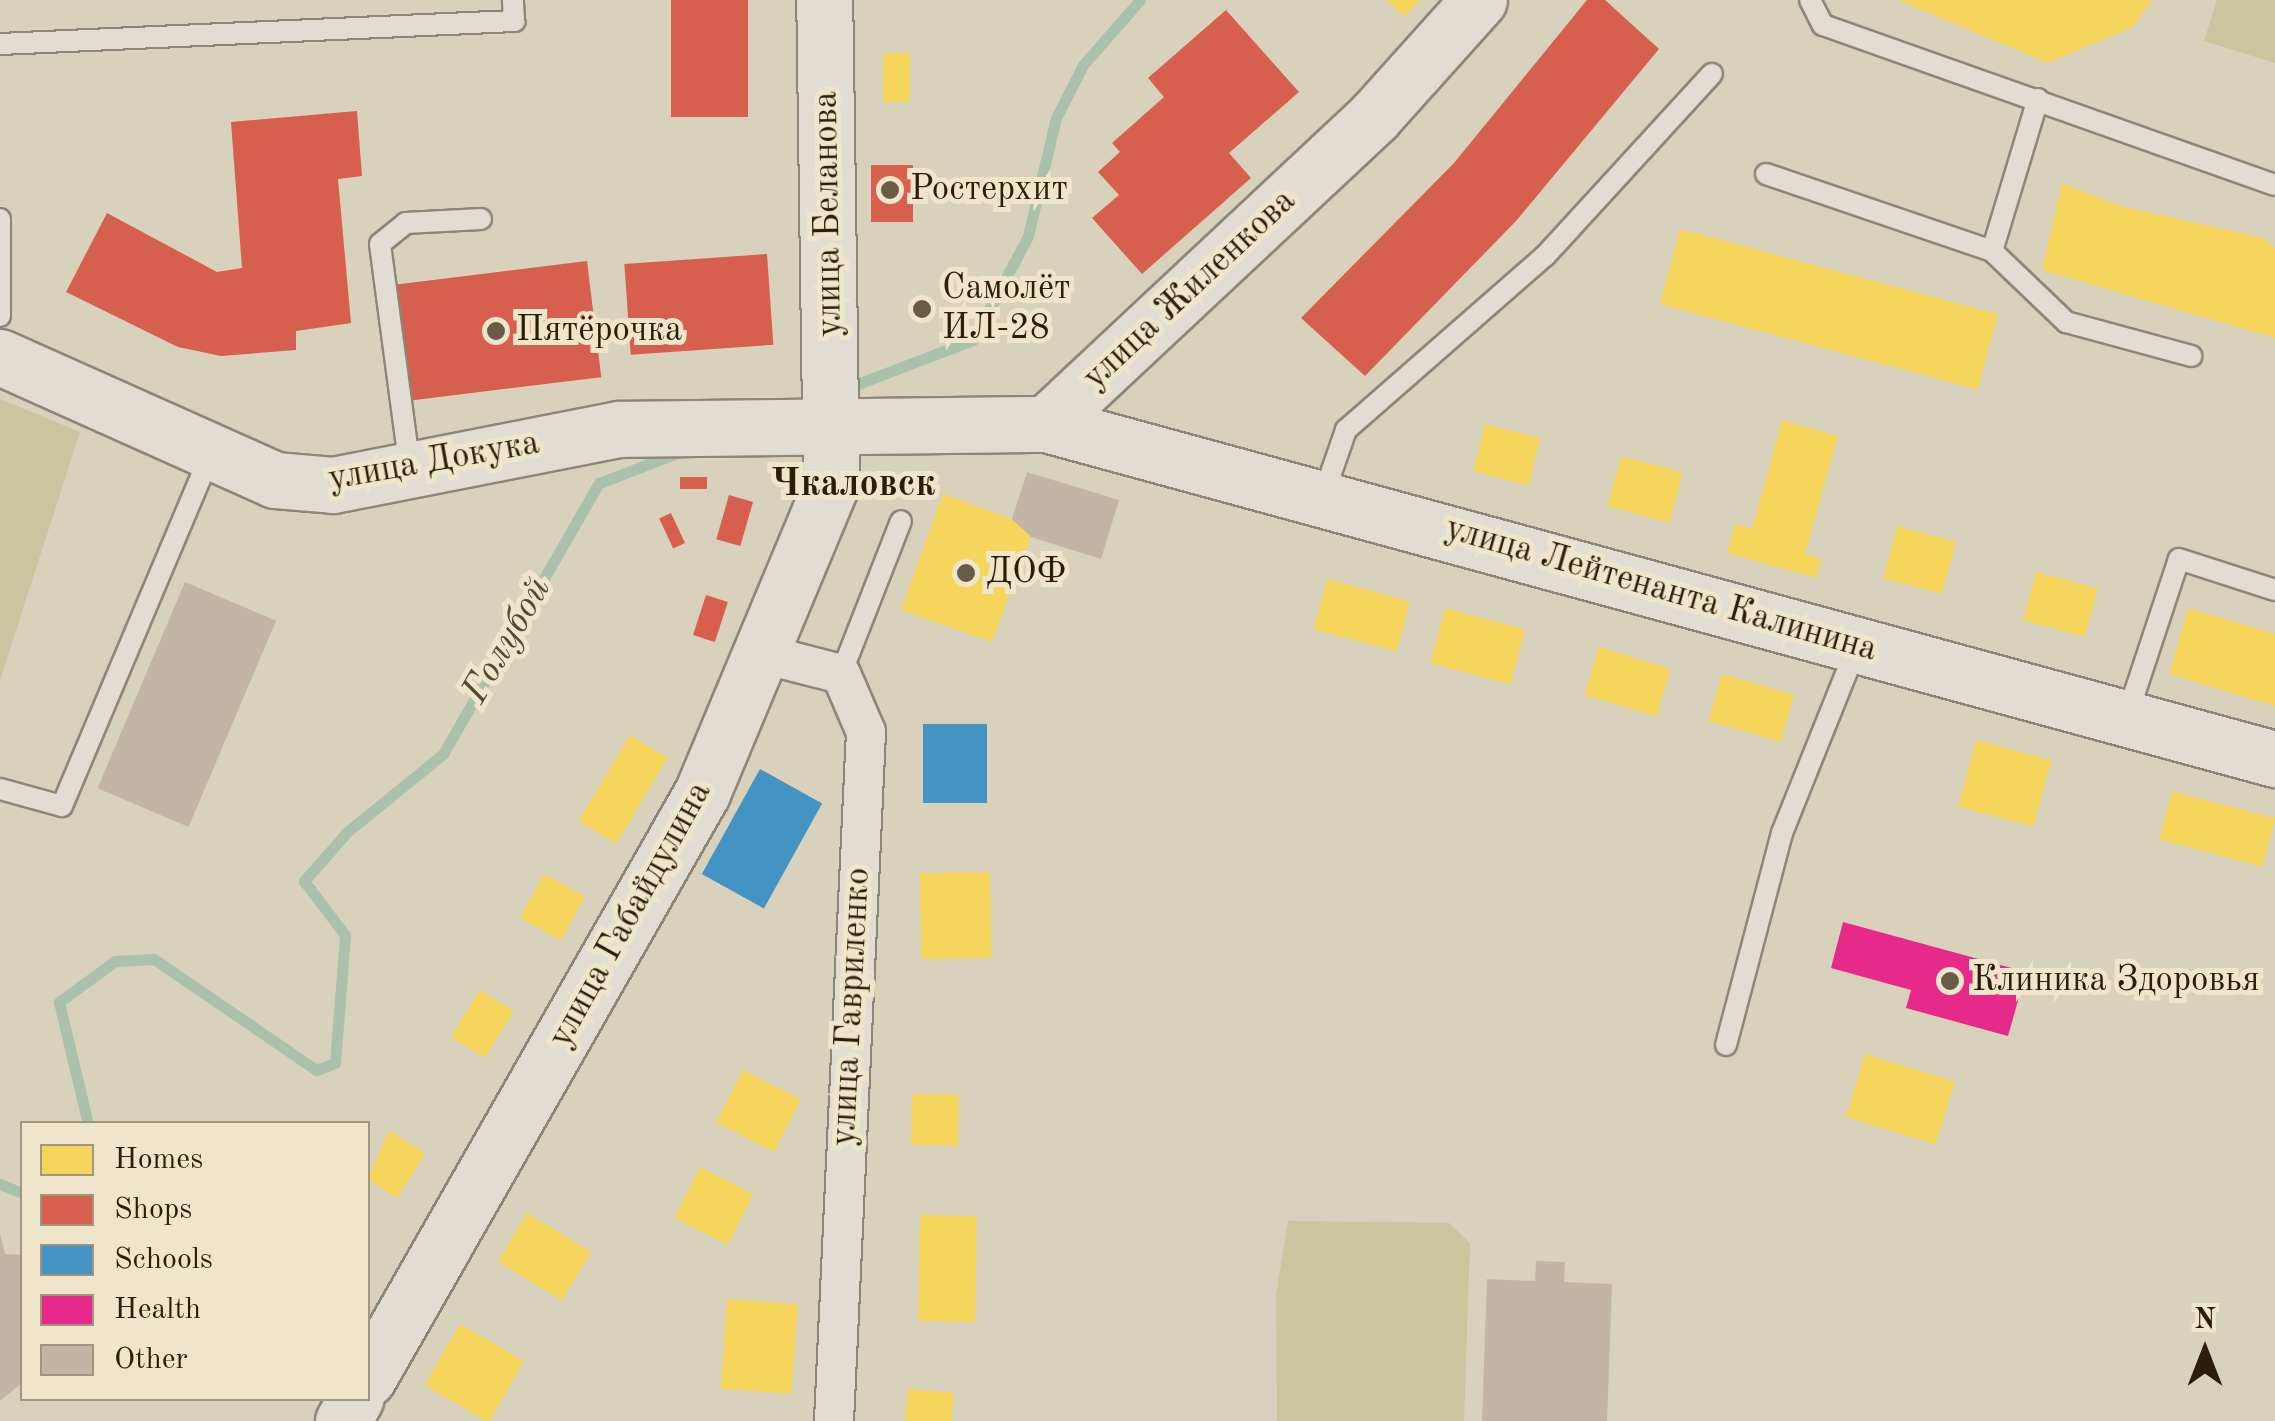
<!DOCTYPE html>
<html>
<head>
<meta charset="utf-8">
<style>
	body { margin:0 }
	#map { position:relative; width:2275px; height:1421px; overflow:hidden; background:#d8d1bc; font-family:"Old Standard TT",serif }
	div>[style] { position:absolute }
	.green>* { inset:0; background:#c9c59e }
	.homes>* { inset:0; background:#f6d55c; transform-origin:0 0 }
	.shops>* { inset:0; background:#d6604d; transform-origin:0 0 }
	.schools>* { inset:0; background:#4393c3; transform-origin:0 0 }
	.health>* { inset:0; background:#e7298a }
	.stream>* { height:11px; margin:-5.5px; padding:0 5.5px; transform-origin:5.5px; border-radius:5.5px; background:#aac1ac }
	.building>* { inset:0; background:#c3b5a5; transform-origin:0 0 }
	.roads { filter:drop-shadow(2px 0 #8c8678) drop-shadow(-2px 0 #8c8678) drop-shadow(0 2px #8c8678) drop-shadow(0 -2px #8c8678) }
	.lane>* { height:20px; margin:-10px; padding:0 10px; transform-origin:10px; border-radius:10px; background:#e1ddd2 }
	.street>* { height:38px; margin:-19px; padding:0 19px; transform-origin:19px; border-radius:19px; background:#e1ddd2 }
	.secondary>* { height:55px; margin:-27.5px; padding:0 27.5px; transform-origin:27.5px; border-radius:27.5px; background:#e1ddd2 }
	.dots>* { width:28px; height:28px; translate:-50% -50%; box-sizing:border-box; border:5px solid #eee5cb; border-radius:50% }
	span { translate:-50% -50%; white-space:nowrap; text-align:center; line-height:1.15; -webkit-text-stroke:10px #eee5cb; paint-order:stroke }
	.poi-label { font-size:35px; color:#2c1c0a }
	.left { translate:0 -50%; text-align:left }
	.street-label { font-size:35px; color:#2c1c0a }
	.neighbourhood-label { font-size:38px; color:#2c1c0a; font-weight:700 }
	.water-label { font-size:38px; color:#4c4b38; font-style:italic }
	.legend { position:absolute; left:20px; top:1121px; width:350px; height:280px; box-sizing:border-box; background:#eee5cb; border:2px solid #a0957e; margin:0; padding:12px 18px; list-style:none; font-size:30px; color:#2c1c0a }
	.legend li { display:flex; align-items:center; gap:20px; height:50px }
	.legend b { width:50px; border:2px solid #a0957e }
	.north { position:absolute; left:2155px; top:1301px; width:100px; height:100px; -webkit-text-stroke:8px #eee5cb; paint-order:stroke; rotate:0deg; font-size:28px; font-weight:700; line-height:40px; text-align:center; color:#2c1c0a }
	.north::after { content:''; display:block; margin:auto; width:35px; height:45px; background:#2c1c0a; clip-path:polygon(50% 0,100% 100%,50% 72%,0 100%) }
</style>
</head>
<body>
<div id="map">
	<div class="green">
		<div style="clip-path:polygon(2217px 0,2275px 0,2275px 63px,2204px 41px)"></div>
		<div style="clip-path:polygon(0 399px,80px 432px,0 680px)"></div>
		<div style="clip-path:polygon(1288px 1221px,1449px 1223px,1470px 1243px,1464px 1421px,1277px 1421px,1276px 1296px)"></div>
	</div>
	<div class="homes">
		<div style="clip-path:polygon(1387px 0,1420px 0,1404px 17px)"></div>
		<div style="clip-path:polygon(1898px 0,2152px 0,2133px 27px,2048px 63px)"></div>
		<div style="left:883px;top:53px;width:27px;height:49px"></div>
		<div style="clip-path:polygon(2062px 183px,2120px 206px,2264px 238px,2275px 248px,2275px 338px,2042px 270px)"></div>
		<div style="left:1680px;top:229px;width:329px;height:78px;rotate:15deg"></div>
		<div style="clip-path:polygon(1782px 420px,1838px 436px,1805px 554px,1821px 559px,1816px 578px,1727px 553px,1735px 524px,1752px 529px)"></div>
		<div style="left:1485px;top:424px;width:57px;height:49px;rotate:14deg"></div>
		<div style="left:1621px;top:456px;width:64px;height:52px;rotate:15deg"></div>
		<div style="clip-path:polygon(943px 494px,1012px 519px,1031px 537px,992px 642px,901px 610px)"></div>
		<div style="left:1897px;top:526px;width:61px;height:54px;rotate:15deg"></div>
		<div style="left:2036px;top:572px;width:64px;height:50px;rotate:15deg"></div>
		<div style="left:1327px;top:579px;width:86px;height:52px;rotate:15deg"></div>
		<div style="left:1445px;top:608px;width:83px;height:57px;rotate:15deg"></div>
		<div style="clip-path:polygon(2188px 608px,2275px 634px,2275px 706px,2169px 674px)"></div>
		<div style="left:1599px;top:647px;width:75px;height:50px;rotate:17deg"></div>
		<div style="left:1722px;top:674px;width:75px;height:49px;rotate:16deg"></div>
		<div style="left:630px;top:735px;width:44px;height:100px;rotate:31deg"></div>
		<div style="left:1976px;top:740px;width:78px;height:69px;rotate:15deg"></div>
		<div style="left:2172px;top:791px;width:107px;height:50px;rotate:15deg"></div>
		<div style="left:990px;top:872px;width:86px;height:70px;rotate:89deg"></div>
		<div style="left:544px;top:874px;width:47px;height:50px;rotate:29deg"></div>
		<div style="left:480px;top:990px;width:40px;height:55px;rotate:32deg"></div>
		<div style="left:1865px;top:1054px;width:94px;height:66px;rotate:17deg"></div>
		<div style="left:743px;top:1070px;width:65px;height:59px;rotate:27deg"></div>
		<div style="left:912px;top:1094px;width:47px;height:51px;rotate:1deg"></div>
		<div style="clip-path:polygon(389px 1130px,425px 1154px,397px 1198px,368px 1179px)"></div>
		<div style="left:700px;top:1167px;width:60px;height:57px;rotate:27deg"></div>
		<div style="left:527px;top:1213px;width:75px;height:57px;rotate:31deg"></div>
		<div style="left:920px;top:1215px;width:57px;height:106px;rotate:1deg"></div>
		<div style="left:727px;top:1299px;width:71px;height:90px;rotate:4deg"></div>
		<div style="left:460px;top:1324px;width:74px;height:71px;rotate:30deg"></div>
		<div style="left:908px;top:1389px;width:46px;height:32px;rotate:4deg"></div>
	</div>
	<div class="shops">
		<div style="left:671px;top:0;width:77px;height:117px"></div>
		<div style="clip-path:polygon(1587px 0,1605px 0,1659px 49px,1516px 221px,1365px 376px,1301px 318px,1454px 163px)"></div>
		<div style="clip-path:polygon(1226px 10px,1299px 92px,1229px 153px,1251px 178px,1142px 274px,1092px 218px,1119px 195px,1098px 172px,1120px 152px,1112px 143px,1164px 97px,1148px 78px)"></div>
		<div style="clip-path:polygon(357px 111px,362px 176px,338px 179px,351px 323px,296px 331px,296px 350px,221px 356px,178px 347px,66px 292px,107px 213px,217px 272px,242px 268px,231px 122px)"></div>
		<div style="left:871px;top:165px;width:42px;height:57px"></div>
		<div style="left:767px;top:254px;width:91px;height:143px;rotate:86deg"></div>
		<div style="left:587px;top:261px;width:117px;height:196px;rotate:83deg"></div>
		<div style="left:680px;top:477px;width:27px;height:12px"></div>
		<div style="left:729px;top:495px;width:25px;height:46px;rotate:16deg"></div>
		<div style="left:671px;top:513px;width:33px;height:13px;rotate:65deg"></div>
		<div style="left:706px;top:595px;width:23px;height:42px;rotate:18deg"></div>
	</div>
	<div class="schools">
		<div style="left:923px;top:724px;width:64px;height:79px"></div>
		<div style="left:760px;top:769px;width:71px;height:120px;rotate:29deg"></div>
	</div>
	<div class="health">
		<div style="clip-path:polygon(1843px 922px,2026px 972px,2008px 1036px,1906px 1008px,1911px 990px,1831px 968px)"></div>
	</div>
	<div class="stream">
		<div style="left:847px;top:388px;width:135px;rotate:-20.9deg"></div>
		<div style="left:973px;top:340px;width:118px;rotate:-62.1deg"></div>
		<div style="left:1028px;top:236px;width:121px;rotate:-76.7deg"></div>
		<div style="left:1056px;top:118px;width:59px;rotate:-63deg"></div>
		<div style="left:1083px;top:65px;width:86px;rotate:-48.8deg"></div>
		<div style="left:88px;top:1124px;width:125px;rotate:-103.4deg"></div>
		<div style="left:59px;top:1002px;width:69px;rotate:-36.2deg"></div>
		<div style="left:115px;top:961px;width:39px;rotate:-3deg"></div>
		<div style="left:154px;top:959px;width:196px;rotate:34.4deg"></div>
		<div style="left:316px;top:1070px;width:20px;rotate:-20deg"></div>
		<div style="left:335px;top:1063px;width:128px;rotate:-85.5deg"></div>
		<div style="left:345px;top:935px;width:68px;rotate:-127.2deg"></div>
		<div style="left:304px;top:881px;width:65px;rotate:-48.7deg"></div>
		<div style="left:347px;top:832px;width:124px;rotate:-39.1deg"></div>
		<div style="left:443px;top:754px;width:313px;rotate:-60.1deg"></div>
		<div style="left:599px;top:483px;width:87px;rotate:-20.9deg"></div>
		<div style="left:0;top:1184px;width:24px;rotate:22deg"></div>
	</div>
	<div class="building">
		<div style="clip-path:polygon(1027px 472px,1119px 500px,1101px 559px,1031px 537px,1012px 519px)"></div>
		<div style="left:185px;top:582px;width:99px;height:224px;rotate:23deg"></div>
		<div style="clip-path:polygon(0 1234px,5px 1254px,22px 1255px,22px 1383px,0 1401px)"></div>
		<div style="clip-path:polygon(1536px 1261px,1565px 1262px,1564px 1282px,1612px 1284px,1607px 1421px,1482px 1421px,1487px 1279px,1535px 1281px)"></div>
	</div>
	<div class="roads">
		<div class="lane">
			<div style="left:1810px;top:0;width:28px;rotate:63deg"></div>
			<div style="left:1823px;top:25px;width:479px;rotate:19.5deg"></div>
			<div style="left:0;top:44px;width:515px;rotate:-2.56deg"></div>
			<div style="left:514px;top:21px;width:21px;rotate:-93deg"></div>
			<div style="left:2038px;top:99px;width:159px;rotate:106.8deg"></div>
			<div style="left:1992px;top:251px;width:103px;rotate:43.8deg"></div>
			<div style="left:2066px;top:322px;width:130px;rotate:15.2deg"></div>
			<div style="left:1766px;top:174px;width:239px;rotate:18.8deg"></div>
			<div style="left:0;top:219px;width:97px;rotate:90deg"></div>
			<div style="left:410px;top:469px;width:227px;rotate:-97.6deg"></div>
			<div style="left:380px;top:244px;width:33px;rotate:-39deg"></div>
			<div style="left:406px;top:223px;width:75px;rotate:-3.1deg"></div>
			<div style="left:1323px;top:496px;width:70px;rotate:-70.8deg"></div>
			<div style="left:1346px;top:430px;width:264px;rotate:-41.2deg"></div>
			<div style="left:1545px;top:256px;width:247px;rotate:-47.5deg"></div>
			<div style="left:841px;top:674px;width:164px;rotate:-68.6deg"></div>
			<div style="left:2127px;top:716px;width:165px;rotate:-71.7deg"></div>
			<div style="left:2179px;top:559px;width:101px;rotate:17.9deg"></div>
			<div style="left:0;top:789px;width:64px;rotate:15.3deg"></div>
			<div style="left:62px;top:806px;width:383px;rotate:-67.1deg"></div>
			<div style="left:1726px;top:1045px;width:219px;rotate:-75.2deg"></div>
			<div style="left:1782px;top:833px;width:198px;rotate:-68.1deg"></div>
		</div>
		<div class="street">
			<div style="left:767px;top:655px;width:76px;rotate:14.4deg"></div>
			<div style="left:841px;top:674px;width:63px;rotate:66.7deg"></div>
			<div style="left:866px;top:732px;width:690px;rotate:92.66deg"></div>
		</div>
		<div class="secondary">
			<div style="left:0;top:357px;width:301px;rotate:24.1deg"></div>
			<div style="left:275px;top:480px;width:58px;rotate:4.9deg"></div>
			<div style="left:333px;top:485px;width:291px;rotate:-11.1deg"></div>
			<div style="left:619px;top:429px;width:427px;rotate:-0.7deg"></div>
			<div style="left:1046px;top:424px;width:1274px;rotate:15.25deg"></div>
			<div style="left:1046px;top:424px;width:449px;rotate:-43.1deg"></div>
			<div style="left:1374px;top:117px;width:157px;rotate:-48.1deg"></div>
			<div style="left:368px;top:1378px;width:674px;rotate:-60.28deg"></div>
			<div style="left:702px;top:793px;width:334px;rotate:-67.3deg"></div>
			<div style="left:831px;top:485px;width:485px;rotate:-90.8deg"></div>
			<div style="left:343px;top:1421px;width:26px;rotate:-61deg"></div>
		</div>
	</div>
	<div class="dots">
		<div style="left:890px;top:190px;background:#685b48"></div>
		<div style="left:922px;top:309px;background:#685b48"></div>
		<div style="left:496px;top:331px;background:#685b48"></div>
		<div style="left:966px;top:573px;background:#685b48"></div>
		<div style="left:1950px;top:981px;background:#685b48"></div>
	</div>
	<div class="poi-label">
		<span class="left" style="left:910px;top:190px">Ростерхит</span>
		<span class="left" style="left:942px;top:309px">Самолёт<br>ИЛ-28</span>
		<span class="left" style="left:516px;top:331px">Пятёрочка</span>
		<span class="left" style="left:986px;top:573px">ДОФ</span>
		<span class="left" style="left:1972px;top:981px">Клиника Здоровья</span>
	</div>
	<div class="street-label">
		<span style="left:829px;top:214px;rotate:-91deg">улица Беланова</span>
		<span style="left:1190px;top:290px;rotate:-43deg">улица Жиленкова</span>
		<span style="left:434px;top:462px;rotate:-10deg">улица Докука</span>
		<span style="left:1661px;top:590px;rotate:16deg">улица Лейтенанта Калинина</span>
		<span style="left:631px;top:915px;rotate:-61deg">улица Габайдулина</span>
		<span style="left:852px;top:1007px;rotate:-87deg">улица Гавриленко</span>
	</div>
	<div class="neighbourhood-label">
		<span style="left:853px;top:486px">Чкаловск</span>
	</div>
	<div class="water-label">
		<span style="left:508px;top:641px;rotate:-60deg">Голубой</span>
	</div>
	<ul class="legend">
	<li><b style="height:28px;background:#f6d55c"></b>Homes</li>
	<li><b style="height:28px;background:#d6604d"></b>Shops</li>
	<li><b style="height:28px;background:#4393c3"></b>Schools</li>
	<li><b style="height:28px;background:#e7298a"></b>Health</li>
	<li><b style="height:28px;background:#c3b5a5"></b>Other</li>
	</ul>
	<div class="north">N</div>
</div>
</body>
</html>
